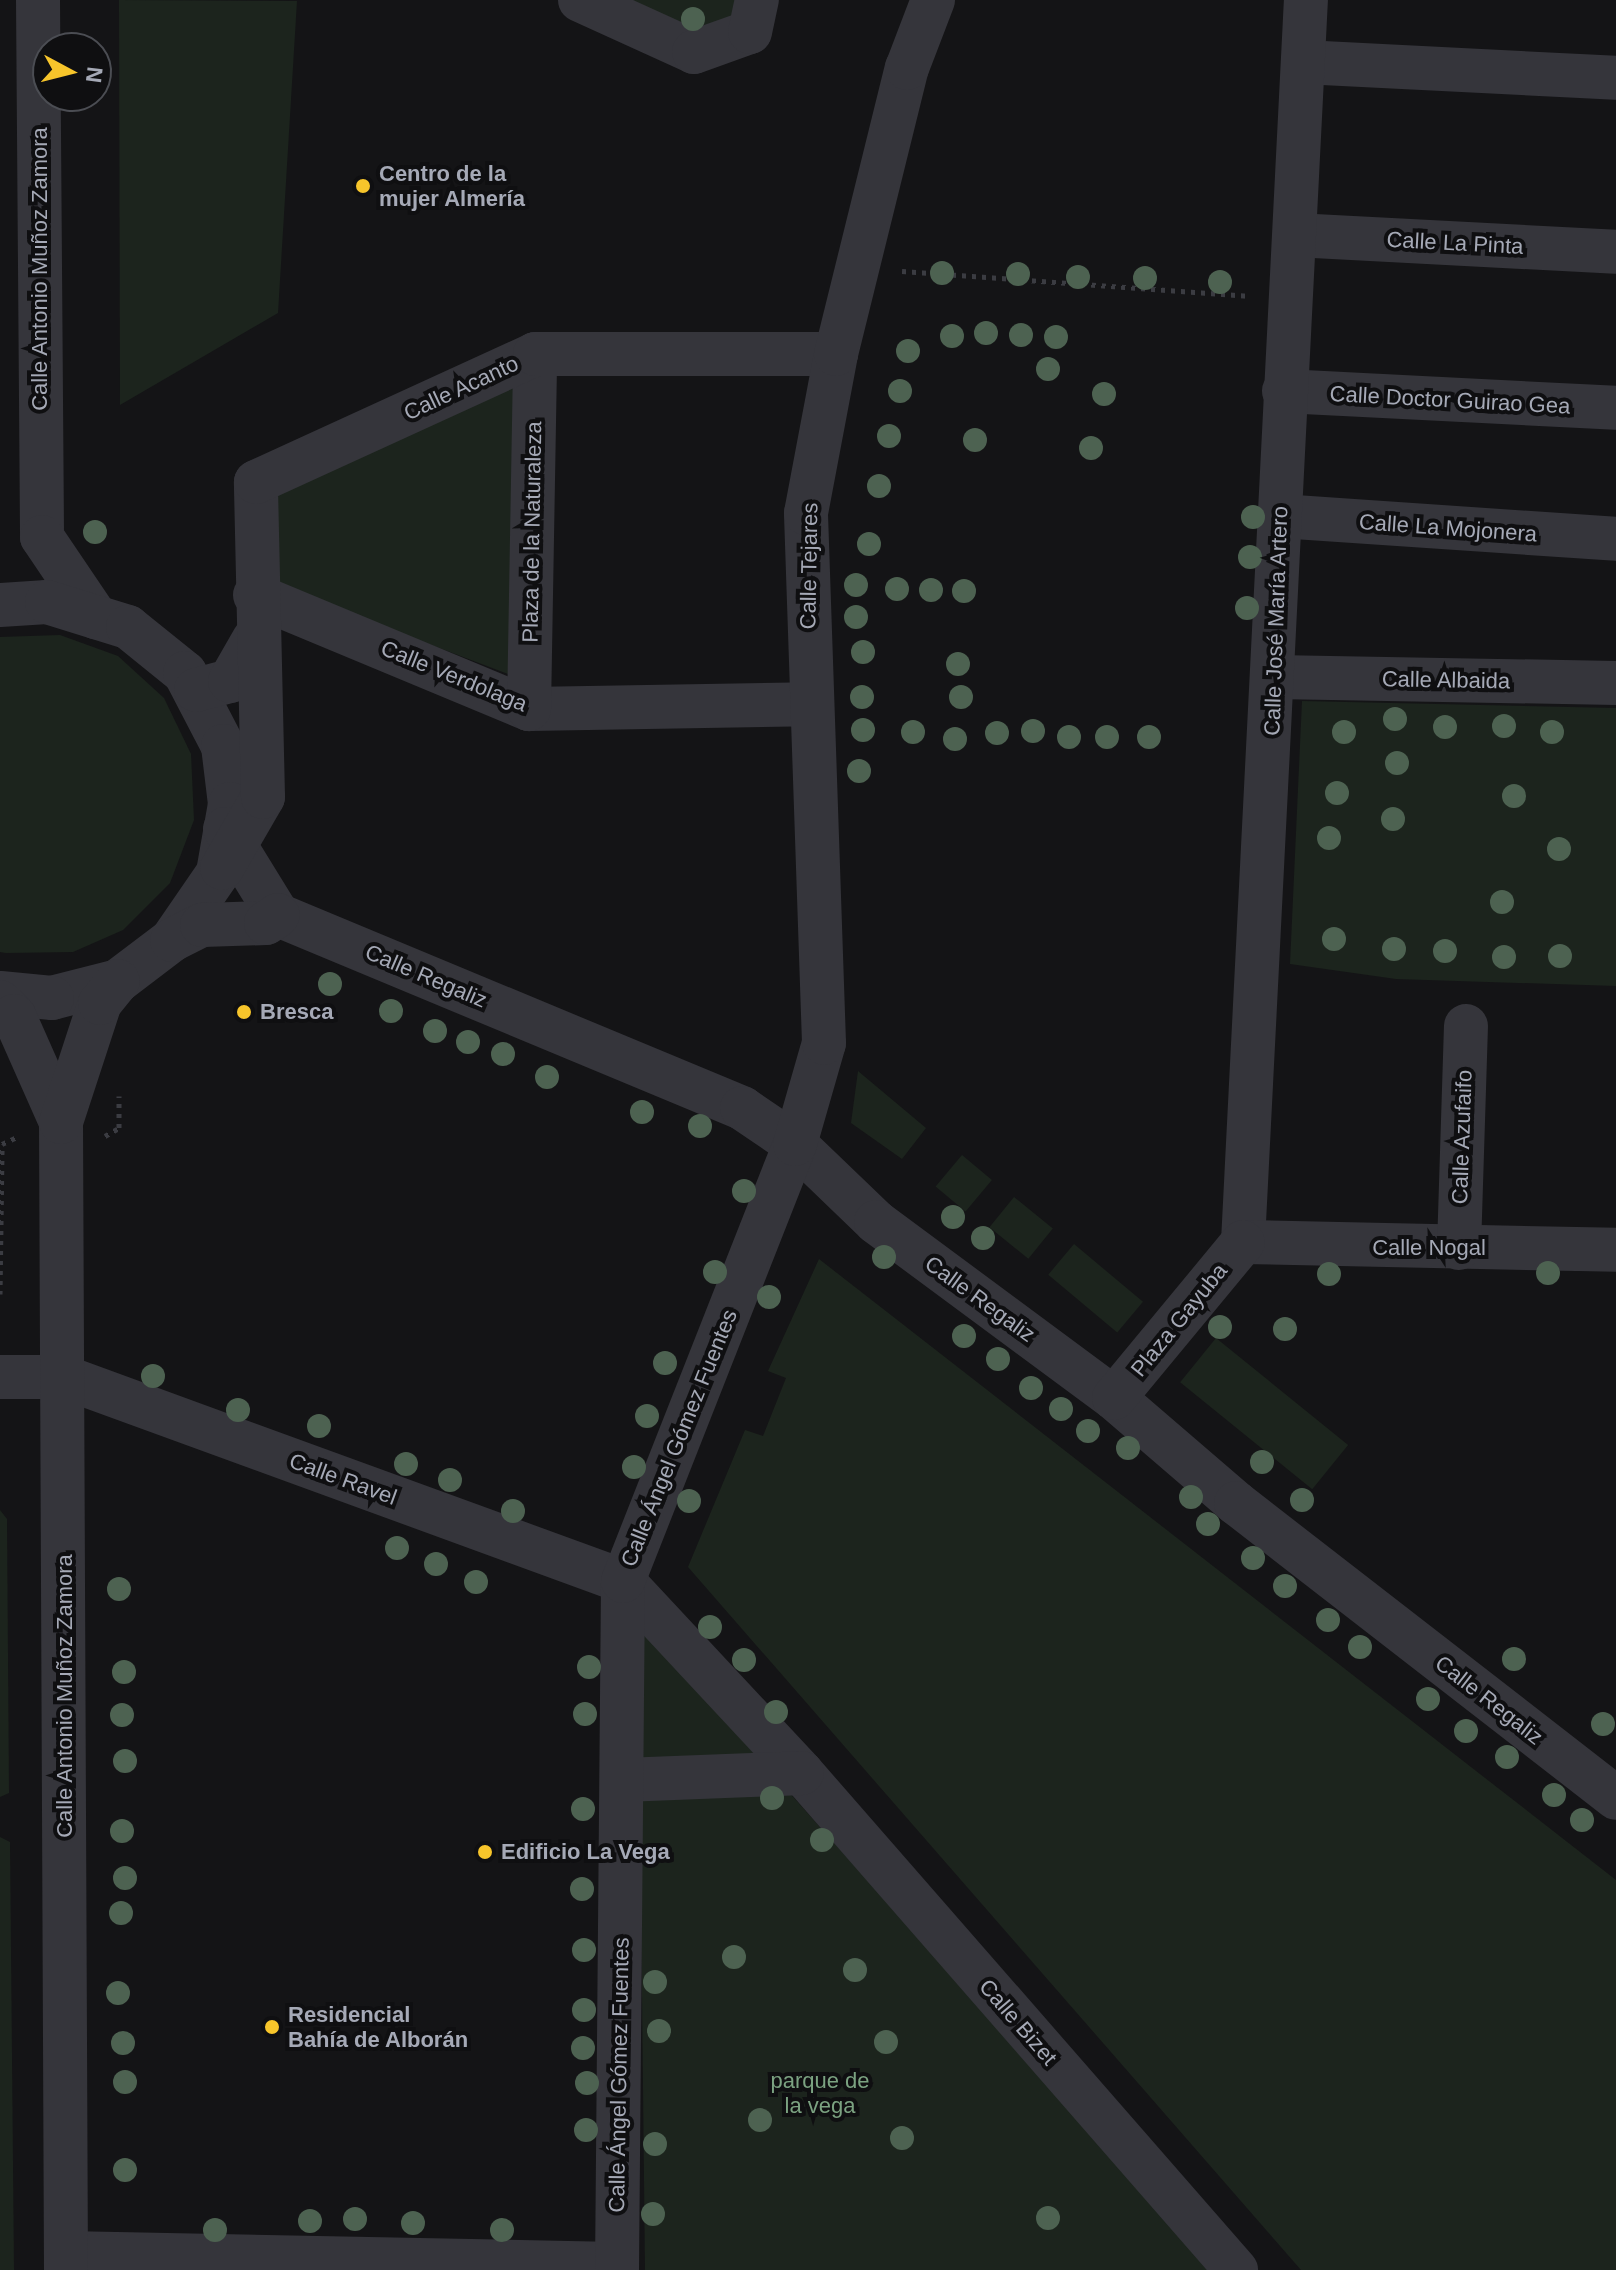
<!DOCTYPE html>
<html>
<head>
<meta charset="utf-8">
<style>
	body { margin:0 }
	#map { position:relative; width:1616px; height:2270px; overflow:hidden; background:#141416; font-family:Helvetica,sans-serif }
	div>[style] { position:absolute }
	.green>* { inset:0; background:#1c241d; transform-origin:0 0 }
	.path>* { height:5px; margin-top:-2.5px; transform-origin:0; background:repeating-linear-gradient(90deg,#3b3c42 0 4px,transparent 0 10px) }
	.minor>* { height:44px; margin:-22px; padding:0 22px; transform-origin:22px; border-radius:22px; background:#35353b }
	.trees>* { width:24px; height:24px; margin:-12px; border-radius:50%; background:#4d6251 }
	.dots>* { width:22px; height:22px; translate:-50% -50%; box-sizing:border-box; border:4px solid #0f0f11; border-radius:50% }
	span { translate:-50% -50%; white-space:nowrap; text-align:center; line-height:1.15; -webkit-text-stroke:8px #0f0f11; paint-order:stroke }
	.poi-label { font-size:22px; color:#a5a9b6; font-weight:700 }
	.left { translate:0 -50%; text-align:left }
	.street-label { font-size:22px; color:#a5a9b6 }
	.park-label { font-size:22px; color:#7ba281 }
	.north { position:absolute; left:32px; top:32px; width:80px; height:80px; box-sizing:border-box; background:#0f0f11; border:2px solid #4b4d53; border-radius:50%; rotate:97deg; font-size:22px; font-weight:700; line-height:32px; text-align:center; color:#a5a9b6 }
	.north::after { content:''; display:block; margin:auto; width:28px; height:36px; background:#f7c52b; clip-path:polygon(50% 0,100% 100%,50% 72%,0 100%) }
</style>
</head>
<body>
<div id="map">
	<div class="green">
		<div style="clip-path:polygon(119px 0,297px 1px,278px 313px,120px 405px)"></div>
		<div style="clip-path:polygon(619px 0,739px 0,734px 20px,686px 30px)"></div>
		<div style="clip-path:polygon(517px 375px,513px 676px,273px 585px,278px 488px)"></div>
		<div style="clip-path:polygon(60px 635px,118px 656px,164px 698px,191px 754px,194px 820px,170px 883px,123px 930px,73px 952px,6px 953px,0 952px,0 637px)"></div>
		<div style="clip-path:polygon(1302px 701px,1616px 708px,1616px 986px,1396px 979px,1290px 964px)"></div>
		<div style="clip-path:polygon(858px 1071px,926px 1128px,902px 1159px,851px 1123px)"></div>
		<div style="left:962px;top:1155px;width:39px;height:41px;rotate:40deg"></div>
		<div style="left:1014px;top:1197px;width:50px;height:39px;rotate:39deg"></div>
		<div style="left:1074px;top:1244px;width:90px;height:40px;rotate:40deg"></div>
		<div style="clip-path:polygon(819px 1259px,1616px 1880px,1616px 2270px,1301px 2270px,688px 1567px,745px 1430px,763px 1436px,786px 1378px,768px 1371px)"></div>
		<div style="left:1216px;top:1338px;width:170px;height:57px;rotate:39deg"></div>
		<div style="clip-path:polygon(0 1510px,7px 1519px,9px 1793px,0 1797px)"></div>
		<div style="clip-path:polygon(638px 1626px,754px 1753px,1215px 2270px,645px 2270px)"></div>
		<div style="clip-path:polygon(0 1837px,10px 1842px,14px 2270px,0 2270px)"></div>
	</div>
	<div class="path">
		<div style="left:902px;top:271px;width:346px;rotate:4.1deg"></div>
		<div style="left:105px;top:1136px;width:16px;rotate:-30deg"></div>
		<div style="left:119px;top:1128px;width:32px;rotate:-90deg"></div>
		<div style="left:0;top:1294px;width:150px;rotate:-89.2deg"></div>
		<div style="left:2px;top:1144px;width:19px;rotate:-25deg"></div>
	</div>
	<div class="minor">
		<div style="left:38px;top:0;width:537px;rotate:89.57deg"></div>
		<div style="left:42px;top:537px;width:97px;rotate:56deg"></div>
		<div style="left:580px;top:0;width:125px;rotate:24.5deg"></div>
		<div style="left:694px;top:52px;width:59px;rotate:-19.7deg"></div>
		<div style="left:750px;top:32px;width:33px;rotate:-78deg"></div>
		<div style="left:1303px;top:62px;width:313px;rotate:2.9deg"></div>
		<div style="left:1295px;top:235px;width:321px;rotate:3deg"></div>
		<div style="left:1284px;top:391px;width:332px;rotate:2.9deg"></div>
		<div style="left:1280px;top:516px;width:337px;rotate:3.9deg"></div>
		<div style="left:255px;top:595px;width:297px;rotate:22.6deg"></div>
		<div style="left:529px;top:709px;width:279px;rotate:-1deg"></div>
		<div style="left:0;top:605px;width:47px;rotate:-3.7deg"></div>
		<div style="left:47px;top:602px;width:85px;rotate:17.2deg"></div>
		<div style="left:128px;top:627px;width:73px;rotate:38.9deg"></div>
		<div style="left:185px;top:673px;width:82px;rotate:62.5deg"></div>
		<div style="left:223px;top:746px;width:58px;rotate:83.1deg"></div>
		<div style="left:230px;top:804px;width:70px;rotate:99.9deg"></div>
		<div style="left:218px;top:873px;width:81px;rotate:124.5deg"></div>
		<div style="left:172px;top:940px;width:68px;rotate:142.8deg"></div>
		<div style="left:118px;top:981px;width:68px;rotate:165.6deg"></div>
		<div style="left:52px;top:998px;width:52px;rotate:-174.5deg"></div>
		<div style="left:1275px;top:677px;width:341px;rotate:1deg"></div>
		<div style="left:196px;top:690px;width:35px;rotate:-15deg"></div>
		<div style="left:230px;top:681px;width:48px;rotate:-60.3deg"></div>
		<div style="left:529px;top:709px;width:355px;rotate:-89deg"></div>
		<div style="left:225px;top:829px;width:101px;rotate:58.4deg"></div>
		<div style="left:278px;top:915px;width:503px;rotate:22.58deg"></div>
		<div style="left:742px;top:1108px;width:64px;rotate:34.2deg"></div>
		<div style="left:795px;top:1144px;width:112px;rotate:43.9deg"></div>
		<div style="left:876px;top:1222px;width:296px;rotate:36.5deg"></div>
		<div style="left:1114px;top:1398px;width:161px;rotate:40.7deg"></div>
		<div style="left:1236px;top:1503px;width:481px;rotate:37.8deg"></div>
		<div style="left:222px;top:868px;width:82px;rotate:-60deg"></div>
		<div style="left:263px;top:797px;width:315px;rotate:-91.3deg"></div>
		<div style="left:256px;top:482px;width:307px;rotate:-24.6deg"></div>
		<div style="left:535px;top:354px;width:301px"></div>
		<div style="left:172px;top:940px;width:34px;rotate:-27deg"></div>
		<div style="left:202px;top:925px;width:64px;rotate:-1.8deg"></div>
		<div style="left:266px;top:923px;width:14px;rotate:-34deg"></div>
		<div style="left:0;top:1002px;width:20px;rotate:45deg"></div>
		<div style="left:14px;top:1016px;width:116px;rotate:66.1deg"></div>
		<div style="left:1243px;top:1242px;width:1244px;rotate:-87.1deg"></div>
		<div style="left:1243px;top:1242px;width:373px;rotate:1.2deg"></div>
		<div style="left:1459px;top:1248px;width:222px;rotate:-88.2deg"></div>
		<div style="left:0;top:1377px;width:64px"></div>
		<div style="left:64px;top:1377px;width:595px;rotate:20.05deg"></div>
		<div style="left:623px;top:1581px;width:262px;rotate:47deg"></div>
		<div style="left:802px;top:1773px;width:660px;rotate:48.87deg"></div>
		<div style="left:1114px;top:1398px;width:202px;rotate:-50.4deg"></div>
		<div style="left:623px;top:1780px;width:179px;rotate:-2.2deg"></div>
		<div style="left:66px;top:2253px;width:551px;rotate:1.14deg"></div>
		<div style="left:66px;top:2270px;width:1148px;rotate:-90.25deg"></div>
		<div style="left:61px;top:1122px;width:125px;rotate:-71.9deg"></div>
		<div style="left:100px;top:1003px;width:28px;rotate:-51deg"></div>
		<div style="left:617px;top:2270px;width:689px;rotate:-89.5deg"></div>
		<div style="left:623px;top:1581px;width:470px;rotate:-68.5deg"></div>
		<div style="left:795px;top:1144px;width:105px;rotate:-74deg"></div>
		<div style="left:824px;top:1043px;width:530px;rotate:-91.95deg"></div>
		<div style="left:806px;top:513px;width:162px;rotate:-79.3deg"></div>
		<div style="left:836px;top:354px;width:295px;rotate:-76.1deg"></div>
		<div style="left:907px;top:68px;width:73px;rotate:-69.1deg"></div>
	</div>
	<div class="trees">
		<div style="left:693px;top:19px"></div>
		<div style="left:942px;top:273px"></div>
		<div style="left:1018px;top:274px"></div>
		<div style="left:1078px;top:277px"></div>
		<div style="left:1145px;top:278px"></div>
		<div style="left:1220px;top:282px"></div>
		<div style="left:986px;top:333px"></div>
		<div style="left:1021px;top:335px"></div>
		<div style="left:952px;top:336px"></div>
		<div style="left:1056px;top:337px"></div>
		<div style="left:908px;top:351px"></div>
		<div style="left:1048px;top:369px"></div>
		<div style="left:900px;top:391px"></div>
		<div style="left:1104px;top:394px"></div>
		<div style="left:889px;top:436px"></div>
		<div style="left:975px;top:440px"></div>
		<div style="left:1091px;top:448px"></div>
		<div style="left:879px;top:486px"></div>
		<div style="left:1253px;top:517px"></div>
		<div style="left:95px;top:532px"></div>
		<div style="left:869px;top:544px"></div>
		<div style="left:1250px;top:557px"></div>
		<div style="left:856px;top:585px"></div>
		<div style="left:897px;top:589px"></div>
		<div style="left:931px;top:590px"></div>
		<div style="left:964px;top:591px"></div>
		<div style="left:1247px;top:608px"></div>
		<div style="left:856px;top:617px"></div>
		<div style="left:863px;top:652px"></div>
		<div style="left:958px;top:664px"></div>
		<div style="left:862px;top:697px"></div>
		<div style="left:961px;top:697px"></div>
		<div style="left:1395px;top:719px"></div>
		<div style="left:1504px;top:726px"></div>
		<div style="left:1445px;top:727px"></div>
		<div style="left:863px;top:730px"></div>
		<div style="left:1033px;top:731px"></div>
		<div style="left:913px;top:732px"></div>
		<div style="left:1344px;top:732px"></div>
		<div style="left:1552px;top:732px"></div>
		<div style="left:997px;top:733px"></div>
		<div style="left:1069px;top:737px"></div>
		<div style="left:1107px;top:737px"></div>
		<div style="left:1149px;top:737px"></div>
		<div style="left:955px;top:739px"></div>
		<div style="left:1397px;top:763px"></div>
		<div style="left:859px;top:771px"></div>
		<div style="left:1337px;top:793px"></div>
		<div style="left:1514px;top:796px"></div>
		<div style="left:1393px;top:819px"></div>
		<div style="left:1329px;top:838px"></div>
		<div style="left:1559px;top:849px"></div>
		<div style="left:1502px;top:902px"></div>
		<div style="left:1334px;top:939px"></div>
		<div style="left:1394px;top:949px"></div>
		<div style="left:1445px;top:951px"></div>
		<div style="left:1560px;top:956px"></div>
		<div style="left:1504px;top:957px"></div>
		<div style="left:330px;top:984px"></div>
		<div style="left:391px;top:1011px"></div>
		<div style="left:435px;top:1031px"></div>
		<div style="left:468px;top:1042px"></div>
		<div style="left:503px;top:1054px"></div>
		<div style="left:547px;top:1077px"></div>
		<div style="left:642px;top:1112px"></div>
		<div style="left:700px;top:1126px"></div>
		<div style="left:744px;top:1191px"></div>
		<div style="left:953px;top:1217px"></div>
		<div style="left:983px;top:1238px"></div>
		<div style="left:884px;top:1257px"></div>
		<div style="left:715px;top:1272px"></div>
		<div style="left:1548px;top:1273px"></div>
		<div style="left:1329px;top:1274px"></div>
		<div style="left:769px;top:1297px"></div>
		<div style="left:1220px;top:1327px"></div>
		<div style="left:1285px;top:1329px"></div>
		<div style="left:964px;top:1336px"></div>
		<div style="left:998px;top:1359px"></div>
		<div style="left:665px;top:1363px"></div>
		<div style="left:153px;top:1376px"></div>
		<div style="left:1031px;top:1388px"></div>
		<div style="left:1061px;top:1409px"></div>
		<div style="left:238px;top:1410px"></div>
		<div style="left:647px;top:1416px"></div>
		<div style="left:319px;top:1426px"></div>
		<div style="left:1088px;top:1431px"></div>
		<div style="left:1128px;top:1448px"></div>
		<div style="left:1262px;top:1462px"></div>
		<div style="left:406px;top:1464px"></div>
		<div style="left:634px;top:1467px"></div>
		<div style="left:450px;top:1480px"></div>
		<div style="left:1191px;top:1497px"></div>
		<div style="left:1302px;top:1500px"></div>
		<div style="left:689px;top:1501px"></div>
		<div style="left:513px;top:1511px"></div>
		<div style="left:1208px;top:1524px"></div>
		<div style="left:397px;top:1548px"></div>
		<div style="left:1253px;top:1558px"></div>
		<div style="left:436px;top:1564px"></div>
		<div style="left:476px;top:1582px"></div>
		<div style="left:1285px;top:1586px"></div>
		<div style="left:119px;top:1589px"></div>
		<div style="left:1328px;top:1620px"></div>
		<div style="left:710px;top:1627px"></div>
		<div style="left:1360px;top:1647px"></div>
		<div style="left:1514px;top:1659px"></div>
		<div style="left:744px;top:1660px"></div>
		<div style="left:589px;top:1667px"></div>
		<div style="left:124px;top:1672px"></div>
		<div style="left:1428px;top:1699px"></div>
		<div style="left:776px;top:1712px"></div>
		<div style="left:585px;top:1714px"></div>
		<div style="left:122px;top:1715px"></div>
		<div style="left:1603px;top:1724px"></div>
		<div style="left:1466px;top:1731px"></div>
		<div style="left:1507px;top:1757px"></div>
		<div style="left:125px;top:1761px"></div>
		<div style="left:1554px;top:1795px"></div>
		<div style="left:772px;top:1798px"></div>
		<div style="left:583px;top:1809px"></div>
		<div style="left:1582px;top:1820px"></div>
		<div style="left:122px;top:1831px"></div>
		<div style="left:822px;top:1840px"></div>
		<div style="left:125px;top:1878px"></div>
		<div style="left:582px;top:1889px"></div>
		<div style="left:121px;top:1913px"></div>
		<div style="left:584px;top:1950px"></div>
		<div style="left:734px;top:1957px"></div>
		<div style="left:855px;top:1970px"></div>
		<div style="left:655px;top:1982px"></div>
		<div style="left:118px;top:1993px"></div>
		<div style="left:584px;top:2010px"></div>
		<div style="left:659px;top:2031px"></div>
		<div style="left:886px;top:2042px"></div>
		<div style="left:123px;top:2043px"></div>
		<div style="left:583px;top:2048px"></div>
		<div style="left:125px;top:2082px"></div>
		<div style="left:587px;top:2083px"></div>
		<div style="left:760px;top:2120px"></div>
		<div style="left:586px;top:2130px"></div>
		<div style="left:902px;top:2138px"></div>
		<div style="left:655px;top:2144px"></div>
		<div style="left:125px;top:2170px"></div>
		<div style="left:653px;top:2214px"></div>
		<div style="left:1048px;top:2218px"></div>
		<div style="left:355px;top:2219px"></div>
		<div style="left:310px;top:2221px"></div>
		<div style="left:413px;top:2223px"></div>
		<div style="left:215px;top:2230px"></div>
		<div style="left:502px;top:2230px"></div>
	</div>
	<div class="dots">
		<div style="left:363px;top:186px;background:#f7c52b"></div>
		<div style="left:244px;top:1012px;background:#f7c52b"></div>
		<div style="left:485px;top:1852px;background:#f7c52b"></div>
		<div style="left:272px;top:2027px;background:#f7c52b"></div>
	</div>
	<div class="poi-label">
		<span class="left" style="left:379px;top:186px">Centro de la<br>mujer Almería</span>
		<span class="left" style="left:260px;top:1012px">Bresca</span>
		<span class="left" style="left:501px;top:1852px">Edificio La Vega</span>
		<span class="left" style="left:288px;top:2027px">Residencial<br>Bahía de Alborán</span>
	</div>
	<div class="street-label">
		<span style="left:1455px;top:243px;rotate:3deg">Calle La Pinta</span>
		<span style="left:40px;top:269px;rotate:-90deg">Calle Antonio Muñoz Zamora</span>
		<span style="left:461px;top:388px;rotate:-25deg">Calle Acanto</span>
		<span style="left:1450px;top:400px;rotate:3deg">Calle Doctor Guirao Gea</span>
		<span style="left:1448px;top:528px;rotate:4deg">Calle La Mojonera</span>
		<span style="left:532px;top:532px;rotate:-89deg">Plaza de la Naturaleza</span>
		<span style="left:809px;top:566px;rotate:-89deg">Calle Tejares</span>
		<span style="left:1276px;top:621px;rotate:-88deg">Calle José María Artero</span>
		<span style="left:454px;top:676px;rotate:22deg">Calle Verdolaga</span>
		<span style="left:1446px;top:680px;rotate:1deg">Calle Albaida</span>
		<span style="left:426px;top:976px;rotate:23deg">Calle Regaliz</span>
		<span style="left:1462px;top:1137px;rotate:-88deg">Calle Azufaifo</span>
		<span style="left:1429px;top:1248px">Calle Nogal</span>
		<span style="left:980px;top:1299px;rotate:36deg">Calle Regaliz</span>
		<span style="left:1179px;top:1320px;rotate:-51deg">Plaza Gayuba</span>
		<span style="left:679px;top:1438px;rotate:-68deg">Calle Ángel Gómez Fuentes</span>
		<span style="left:343px;top:1479px;rotate:20deg">Calle Ravel</span>
		<span style="left:65px;top:1696px;rotate:-90deg">Calle Antonio Muñoz Zamora</span>
		<span style="left:1489px;top:1700px;rotate:38deg">Calle Regaliz</span>
		<span style="left:1018px;top:2022px;rotate:49deg">Calle Bizet</span>
		<span style="left:619px;top:2075px;rotate:-89deg">Calle Ángel Gómez Fuentes</span>
	</div>
	<div class="park-label">
		<span style="left:820px;top:2093px">parque de<br>la vega</span>
	</div>
	<div class="north">N</div>
</div>
</body>
</html>
